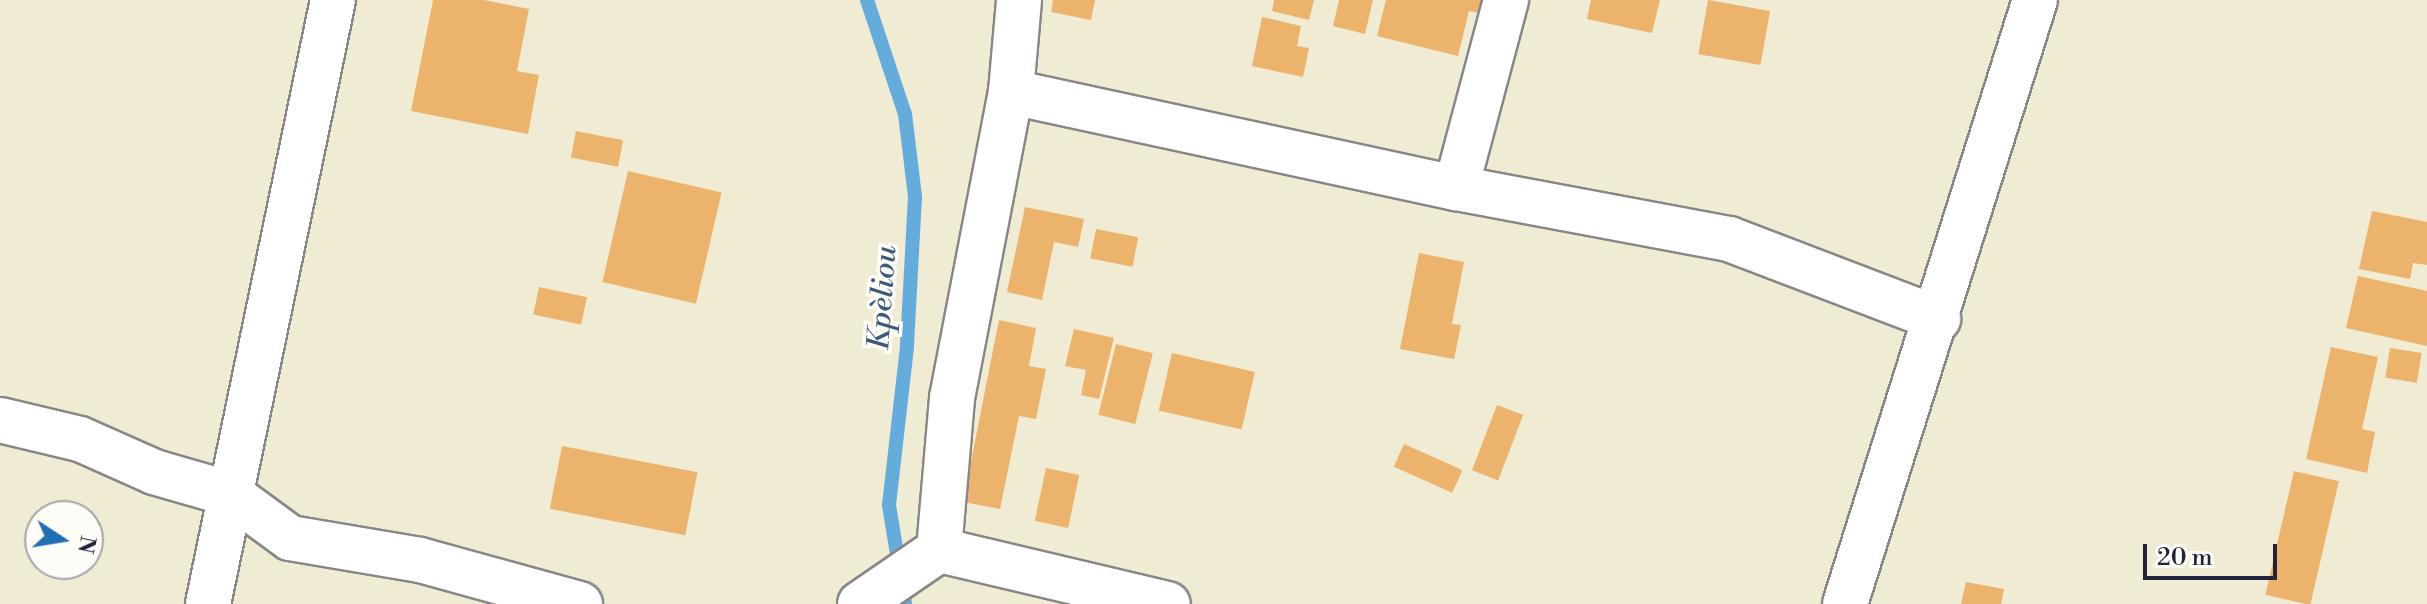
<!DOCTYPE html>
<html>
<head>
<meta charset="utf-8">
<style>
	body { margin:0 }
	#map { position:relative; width:2427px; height:604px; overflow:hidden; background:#f0ebd3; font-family:"Libre Bodoni",serif }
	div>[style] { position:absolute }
	.stream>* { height:14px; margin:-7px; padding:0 7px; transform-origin:7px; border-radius:7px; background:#63acdb }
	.building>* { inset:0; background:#ecb36d; transform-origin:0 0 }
	.roads { filter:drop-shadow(2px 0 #898687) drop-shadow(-2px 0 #898687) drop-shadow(0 2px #898687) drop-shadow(0 -2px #898687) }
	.minor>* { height:44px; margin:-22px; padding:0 22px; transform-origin:22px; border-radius:22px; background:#fff }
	span { translate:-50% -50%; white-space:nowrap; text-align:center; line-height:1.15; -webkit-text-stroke:7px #fdfcf7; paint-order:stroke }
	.water-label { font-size:30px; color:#3c597b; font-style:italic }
	.north { position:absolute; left:24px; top:500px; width:80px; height:80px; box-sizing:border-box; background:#fdfcf7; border:2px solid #a5a5ac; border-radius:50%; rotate:102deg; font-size:22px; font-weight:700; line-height:32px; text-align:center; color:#22223b }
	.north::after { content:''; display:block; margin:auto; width:28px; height:36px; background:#1f6fb2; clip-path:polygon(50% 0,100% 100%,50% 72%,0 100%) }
	.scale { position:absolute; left:2143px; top:544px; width:134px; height:36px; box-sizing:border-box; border:4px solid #22223b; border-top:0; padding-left:10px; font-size:24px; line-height:28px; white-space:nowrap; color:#22223b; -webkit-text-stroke:6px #fdfcf7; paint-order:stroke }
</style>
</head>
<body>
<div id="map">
	<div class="stream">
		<div style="left:867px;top:0;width:120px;rotate:71.6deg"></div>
		<div style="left:905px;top:114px;width:84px;rotate:83.1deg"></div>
		<div style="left:915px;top:197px;width:150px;rotate:93.1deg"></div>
		<div style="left:907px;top:347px;width:159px;rotate:96.5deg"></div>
		<div style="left:889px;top:505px;width:100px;rotate:80.8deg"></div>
	</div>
	<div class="building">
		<div style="clip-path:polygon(433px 0,484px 0,529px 9px,517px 71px,539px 75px,528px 134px,411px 111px)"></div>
		<div style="clip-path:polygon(1053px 0,1095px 0,1091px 20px,1051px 12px)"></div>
		<div style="clip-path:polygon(1274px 0,1314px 0,1309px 20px,1272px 11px)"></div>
		<div style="clip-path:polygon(1339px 0,1373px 0,1365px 34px,1333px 26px)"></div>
		<div style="clip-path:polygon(1386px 0,1493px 0,1489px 15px,1469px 11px,1458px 56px,1377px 36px)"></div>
		<div style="clip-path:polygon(1591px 0,1660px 0,1652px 33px,1587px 19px)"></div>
		<div style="left:1708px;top:0;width:63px;height:55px;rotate:10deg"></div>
		<div style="clip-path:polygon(1262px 17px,1301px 26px,1297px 46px,1309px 48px,1303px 77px,1252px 66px)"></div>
		<div style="left:576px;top:131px;width:48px;height:27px;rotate:11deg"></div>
		<div style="left:628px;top:171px;width:96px;height:114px;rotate:13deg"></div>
		<div style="clip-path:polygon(1025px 207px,1084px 219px,1078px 247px,1054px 242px,1042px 300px,1007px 292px)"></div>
		<div style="clip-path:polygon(2372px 211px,2427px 222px,2427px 265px,2413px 263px,2410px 279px,2359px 269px)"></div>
		<div style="left:1096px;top:229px;width:43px;height:30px;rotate:11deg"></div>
		<div style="clip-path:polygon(1419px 253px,1464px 262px,1452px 324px,1461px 325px,1454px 359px,1400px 349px)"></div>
		<div style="clip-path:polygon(2358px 276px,2427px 291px,2427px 346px,2346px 328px)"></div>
		<div style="left:539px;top:287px;width:49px;height:28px;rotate:12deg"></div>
		<div style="clip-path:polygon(999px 320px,1036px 328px,1029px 366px,1046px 369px,1036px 419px,1019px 416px,1000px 509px,963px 502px)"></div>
		<div style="clip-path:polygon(1074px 329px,1114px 338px,1099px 399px,1081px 395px,1086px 370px,1065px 366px)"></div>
		<div style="left:1116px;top:344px;width:38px;height:73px;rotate:14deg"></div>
		<div style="clip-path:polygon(2331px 347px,2378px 357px,2362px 429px,2375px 432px,2367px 473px,2306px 459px)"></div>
		<div style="left:2390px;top:348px;width:32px;height:30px;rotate:9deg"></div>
		<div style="left:1172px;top:353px;width:85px;height:59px;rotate:13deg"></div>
		<div style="left:1497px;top:405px;width:28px;height:70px;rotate:21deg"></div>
		<div style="left:1404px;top:444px;width:64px;height:25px;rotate:24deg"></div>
		<div style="left:562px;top:446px;width:138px;height:64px;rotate:11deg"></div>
		<div style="left:1046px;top:468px;width:34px;height:54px;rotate:12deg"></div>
		<div style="left:2294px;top:471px;width:46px;height:127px;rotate:13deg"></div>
		<div style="clip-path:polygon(1966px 582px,2004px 589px,2001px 604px,1961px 604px)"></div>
	</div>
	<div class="roads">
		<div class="minor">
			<div style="left:1011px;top:92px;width:455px;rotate:12.2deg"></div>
			<div style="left:1456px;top:188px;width:278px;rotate:10.6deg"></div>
			<div style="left:1729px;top:239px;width:224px;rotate:20.9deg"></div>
			<div style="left:1456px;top:188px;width:195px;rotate:-75.1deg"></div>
			<div style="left:0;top:420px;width:82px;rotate:13.4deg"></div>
			<div style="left:80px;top:439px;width:81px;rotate:24deg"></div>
			<div style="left:154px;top:472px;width:79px;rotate:16.1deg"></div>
			<div style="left:230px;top:494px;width:74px;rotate:36.3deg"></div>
			<div style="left:290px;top:538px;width:132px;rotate:9.6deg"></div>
			<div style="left:420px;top:560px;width:166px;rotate:15.4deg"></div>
			<div style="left:939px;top:550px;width:153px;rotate:-85.1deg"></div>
			<div style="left:952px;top:398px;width:312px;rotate:-79.1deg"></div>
			<div style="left:1011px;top:92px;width:92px;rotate:-85deg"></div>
			<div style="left:208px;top:604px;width:617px;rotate:-78.31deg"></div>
			<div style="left:860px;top:604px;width:96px;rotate:-34.4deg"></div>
			<div style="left:939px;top:550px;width:235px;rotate:13.3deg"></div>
			<div style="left:1845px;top:604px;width:633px;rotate:-72.54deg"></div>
		</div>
	</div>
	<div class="water-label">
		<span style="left:883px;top:298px;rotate:-86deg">Kpèliou</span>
	</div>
	<div class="north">N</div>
	<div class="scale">20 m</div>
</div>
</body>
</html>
